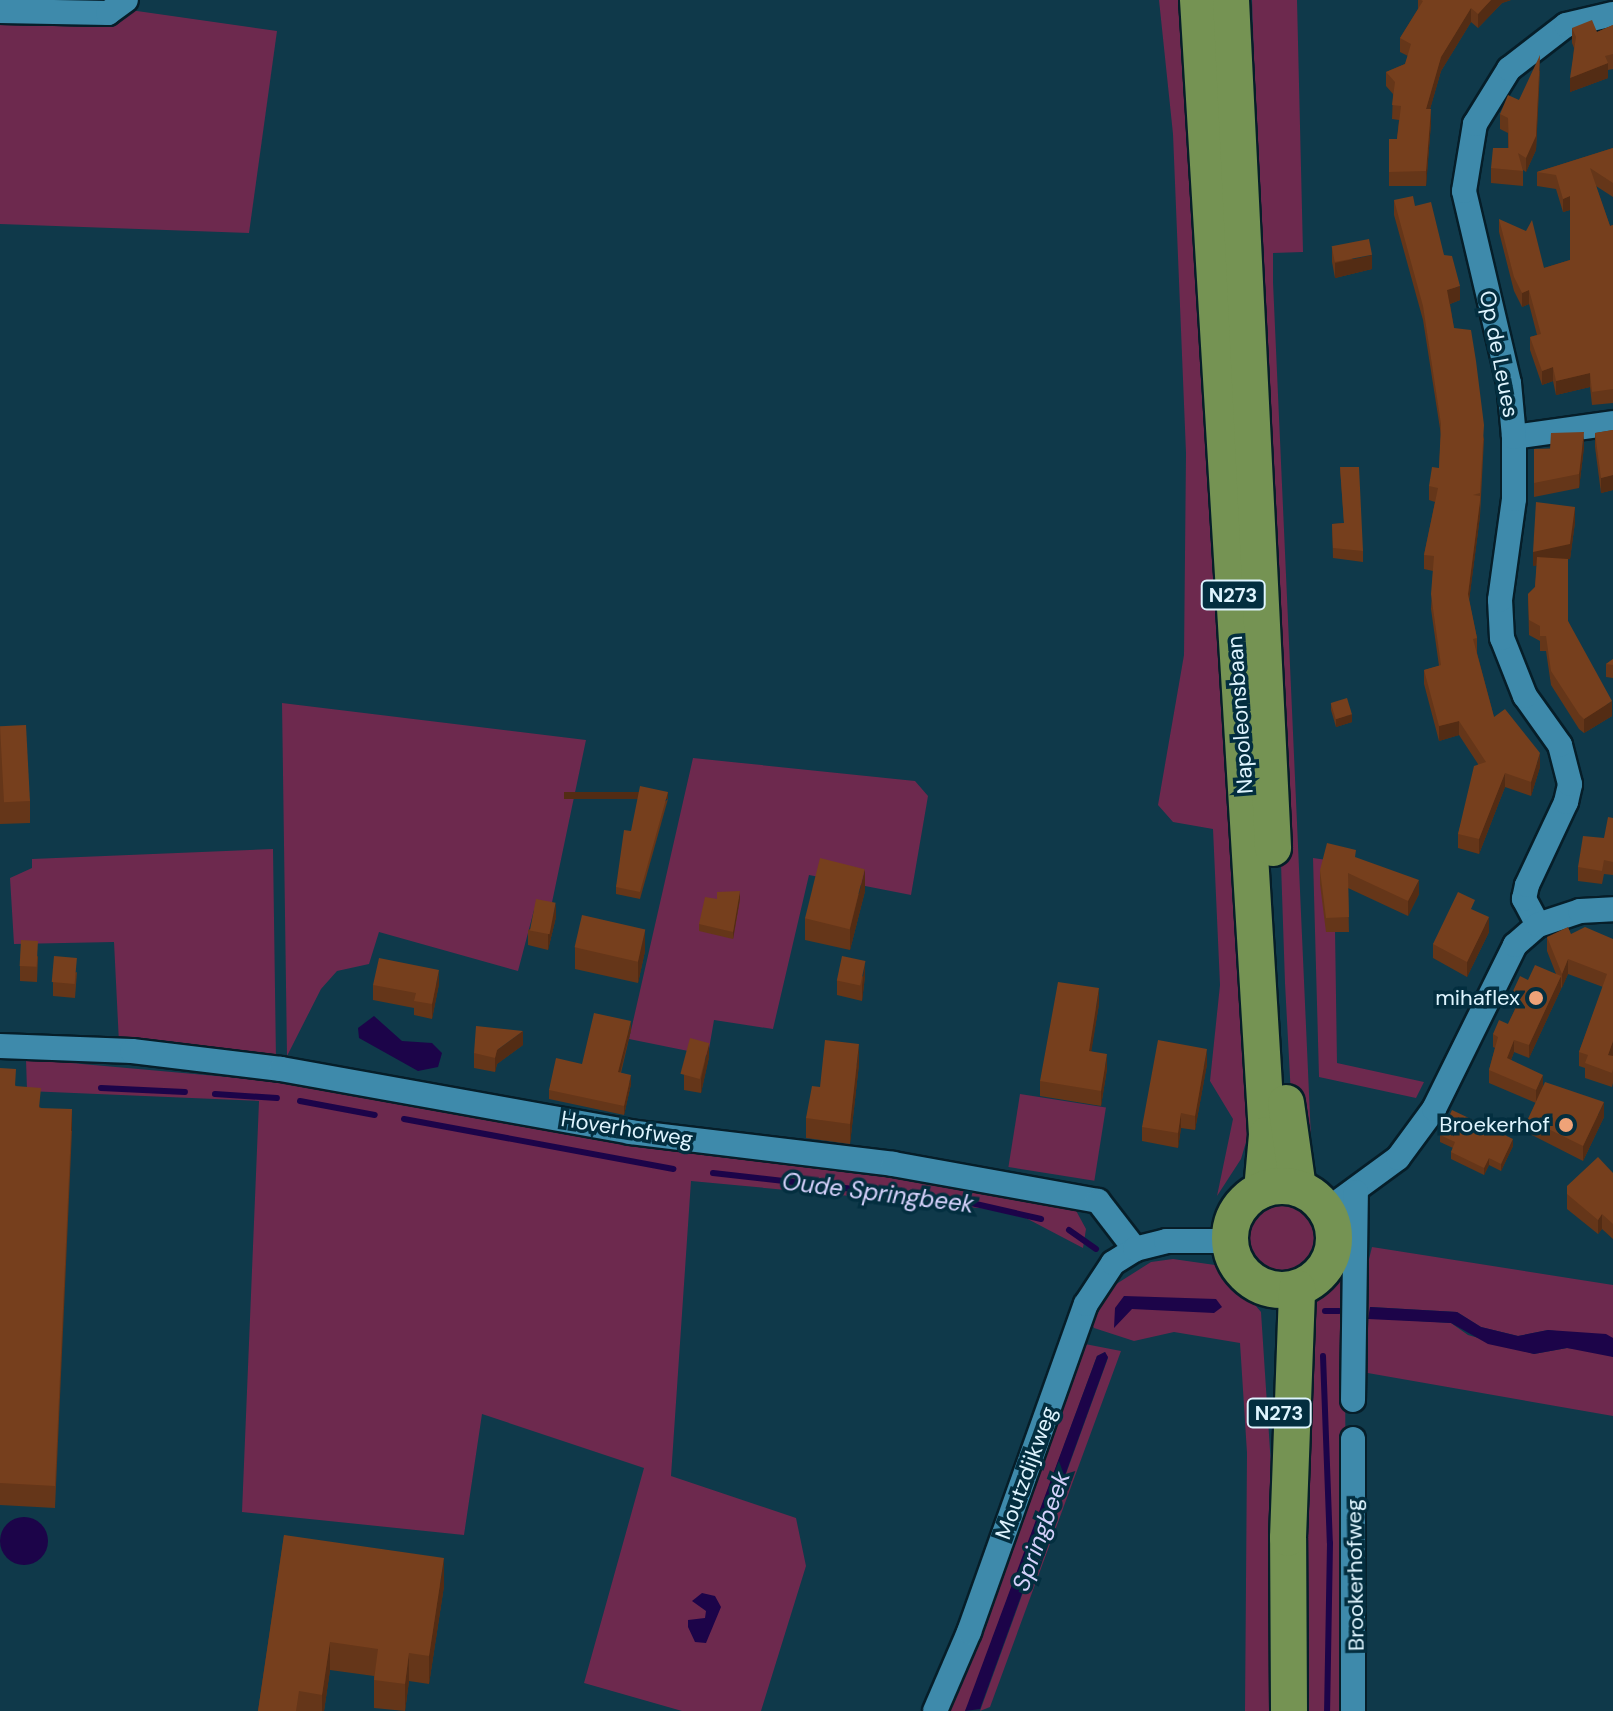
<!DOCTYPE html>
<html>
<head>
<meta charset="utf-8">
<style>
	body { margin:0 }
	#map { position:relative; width:1613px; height:1711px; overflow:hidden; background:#0f394a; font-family:"DM Sans",sans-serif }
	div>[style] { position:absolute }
	.green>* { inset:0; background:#6d294e; transform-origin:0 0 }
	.round { border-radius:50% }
	.water>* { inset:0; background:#1c0449 }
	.stream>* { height:6px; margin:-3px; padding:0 3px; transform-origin:3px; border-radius:3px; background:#1c0449 }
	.roads { filter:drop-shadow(2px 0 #061e29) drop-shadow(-2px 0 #061e29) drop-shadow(0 2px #061e29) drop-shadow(0 -2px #061e29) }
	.minor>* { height:24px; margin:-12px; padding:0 12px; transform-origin:12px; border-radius:12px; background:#3e8aab }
	.primary>* { height:36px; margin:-18px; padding:0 18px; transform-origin:18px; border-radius:18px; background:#759353 }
	.primary>.ring { margin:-18px; padding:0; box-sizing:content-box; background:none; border:36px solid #759353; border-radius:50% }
	.wall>* { inset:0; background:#653619 }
	.shaded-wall>* { inset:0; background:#532c14; transform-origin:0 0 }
	.building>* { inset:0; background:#763f1d; transform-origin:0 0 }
	.dots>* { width:22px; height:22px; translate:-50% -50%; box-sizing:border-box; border:4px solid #032e3f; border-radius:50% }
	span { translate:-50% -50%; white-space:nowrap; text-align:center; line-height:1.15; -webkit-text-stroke:7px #032e3f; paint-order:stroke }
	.shield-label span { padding:2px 6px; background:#032e3f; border:2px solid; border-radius:6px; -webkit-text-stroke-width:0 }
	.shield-label { font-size:20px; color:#def4fe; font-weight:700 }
	.street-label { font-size:22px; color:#def4fe }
	.poi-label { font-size:22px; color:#def4fe }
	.right { translate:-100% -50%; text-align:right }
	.water-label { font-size:24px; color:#d5d1fb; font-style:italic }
</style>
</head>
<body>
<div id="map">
	<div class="green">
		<div style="clip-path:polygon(1159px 0,1190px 0,1249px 1132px,1241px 1159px,1217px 1196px,1233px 1119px,1210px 1081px,1220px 985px,1213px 829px,1173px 822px,1158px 805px,1184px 655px,1186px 453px,1173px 134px)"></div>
		<div style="clip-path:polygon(1252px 0,1297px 0,1303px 252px,1273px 253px,1273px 282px,1312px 1161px,1294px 1153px,1285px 983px)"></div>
		<div style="clip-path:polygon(130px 10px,277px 31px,249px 233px,0 224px,0 19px)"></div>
		<div style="clip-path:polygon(282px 703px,586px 740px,550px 912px,534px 910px,518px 971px,379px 932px,369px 964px,337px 971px,321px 989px,287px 1056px)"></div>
		<div style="clip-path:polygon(693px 758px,915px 781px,928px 796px,911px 895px,809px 875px,773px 1029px,714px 1020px,708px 1055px,629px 1039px)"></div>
		<div style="clip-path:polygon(273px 849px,276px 1059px,119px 1043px,114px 942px,14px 944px,10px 878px,32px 868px,32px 859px)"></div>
		<div style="clip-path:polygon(1313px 858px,1334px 861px,1337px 1063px,1424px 1082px,1416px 1098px,1319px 1077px)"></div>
		<div style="clip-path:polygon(26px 1059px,307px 1084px,1073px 1205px,1086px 1229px,1083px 1248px,1022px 1216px,990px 1209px,691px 1181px,671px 1476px,796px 1518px,806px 1566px,761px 1711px,682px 1711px,584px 1683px,644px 1468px,482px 1414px,464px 1535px,242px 1512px,259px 1101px,27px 1091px)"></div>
		<div style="left:1020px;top:1094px;width:87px;height:74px;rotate:9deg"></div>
		<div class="round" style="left:1246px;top:1202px;width:70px;height:70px"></div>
		<div style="clip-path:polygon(1350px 1228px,1345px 1281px,1346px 1711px,1297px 1711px,1305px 1307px,1334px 1270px)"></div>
		<div style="clip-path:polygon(1372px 1247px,1613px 1285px,1613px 1338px,1548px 1330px,1518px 1336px,1481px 1327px,1457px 1312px,1371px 1307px,1369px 1318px,1451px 1323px,1468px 1335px,1534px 1354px,1567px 1348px,1602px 1351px,1613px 1357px,1613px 1416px,1362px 1372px,1363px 1283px)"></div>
		<div style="clip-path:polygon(1173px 1259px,1222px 1266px,1261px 1312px,1275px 1527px,1271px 1711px,1245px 1711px,1247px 1453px,1240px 1343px,1174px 1332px,1134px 1341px,1094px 1328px,1090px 1320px,1110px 1288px,1151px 1262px)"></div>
		<div style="clip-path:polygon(1085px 1344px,1121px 1351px,990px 1707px,980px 1711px,1108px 1358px,1105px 1352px,1097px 1356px,968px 1705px,965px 1711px,947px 1711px)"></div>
	</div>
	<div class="water">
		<div style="clip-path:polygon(374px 1016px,402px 1041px,432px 1043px,442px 1053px,438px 1067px,418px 1071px,359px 1038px,358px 1028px)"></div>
		<div style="clip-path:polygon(1124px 1296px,1216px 1299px,1222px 1307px,1214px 1313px,1132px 1309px,1114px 1328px,1115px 1308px)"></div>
		<div style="clip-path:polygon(1370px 1307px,1457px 1312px,1481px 1327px,1518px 1336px,1548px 1330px,1606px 1334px,1613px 1338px,1613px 1357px,1567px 1348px,1534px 1354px,1488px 1344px,1451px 1323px,1368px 1319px)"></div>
		<div style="clip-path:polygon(1105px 1352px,1108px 1357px,980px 1709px,965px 1711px,1097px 1356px)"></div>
		<div class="round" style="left:0;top:1517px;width:48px;height:48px"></div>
		<div style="clip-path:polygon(702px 1593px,715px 1596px,721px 1607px,706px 1643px,695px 1642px,688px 1627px,688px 1620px,705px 1618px,706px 1611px,692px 1601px)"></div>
	</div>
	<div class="stream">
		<div style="left:101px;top:1088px;width:84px;rotate:2.7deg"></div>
		<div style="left:215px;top:1094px;width:62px;rotate:3.7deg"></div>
		<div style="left:300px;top:1101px;width:76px;rotate:10.6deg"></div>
		<div style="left:404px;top:1119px;width:274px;rotate:10.5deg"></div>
		<div style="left:713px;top:1173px;width:256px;rotate:6.5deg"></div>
		<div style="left:967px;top:1202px;width:76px;rotate:12.9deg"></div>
		<div style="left:1069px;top:1230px;width:33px;rotate:35deg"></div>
		<div style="left:1325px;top:1311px;width:14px"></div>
		<div style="left:1323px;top:1356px;width:187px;rotate:87.9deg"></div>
		<div style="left:1330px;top:1543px;width:168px;rotate:91deg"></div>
	</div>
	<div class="roads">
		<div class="minor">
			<div style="left:0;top:11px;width:108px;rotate:1.1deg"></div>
			<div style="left:108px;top:13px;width:22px;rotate:-36deg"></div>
			<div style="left:1514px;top:437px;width:100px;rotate:-8deg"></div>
			<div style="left:1538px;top:925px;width:30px;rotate:-118deg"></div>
			<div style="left:1524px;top:899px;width:14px;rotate:-78deg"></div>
			<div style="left:1527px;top:885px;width:92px;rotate:-64.8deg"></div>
			<div style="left:1566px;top:802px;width:18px;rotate:-77deg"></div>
			<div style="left:1570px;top:784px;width:40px;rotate:-104.4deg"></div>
			<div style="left:1560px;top:745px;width:60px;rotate:-125.5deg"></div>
			<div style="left:1525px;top:696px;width:62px;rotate:-111.6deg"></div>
			<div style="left:1502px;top:638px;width:38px;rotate:-93deg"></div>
			<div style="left:1500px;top:600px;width:102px;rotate:-82.1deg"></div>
			<div style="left:1514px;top:499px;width:62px;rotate:-90deg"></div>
			<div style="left:1514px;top:437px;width:54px;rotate:-95.3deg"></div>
			<div style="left:1509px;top:383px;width:197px;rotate:-103.2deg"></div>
			<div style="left:1464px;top:191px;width:68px;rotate:-80.7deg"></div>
			<div style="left:1475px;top:124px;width:65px;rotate:-58.3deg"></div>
			<div style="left:1509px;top:69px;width:72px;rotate:-37.7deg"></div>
			<div style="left:1566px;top:25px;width:48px;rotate:-13.2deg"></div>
			<div style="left:0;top:1046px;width:132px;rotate:2.2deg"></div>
			<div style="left:132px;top:1051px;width:150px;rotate:6.9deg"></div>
			<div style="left:281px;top:1069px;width:355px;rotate:10.2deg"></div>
			<div style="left:630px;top:1132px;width:265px;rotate:6.9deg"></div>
			<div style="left:893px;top:1164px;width:208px;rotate:10.2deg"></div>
			<div style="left:1098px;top:1201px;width:61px;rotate:52.4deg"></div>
			<div style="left:1327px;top:1210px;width:88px;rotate:-36.2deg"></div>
			<div style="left:1398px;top:1158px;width:61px;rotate:-53.7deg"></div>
			<div style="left:1434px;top:1109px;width:183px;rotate:-63.7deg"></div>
			<div style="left:1515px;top:945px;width:30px;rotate:-41deg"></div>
			<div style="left:1538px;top:925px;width:44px;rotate:-18.4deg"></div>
			<div style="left:1580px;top:911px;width:33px;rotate:-3deg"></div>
			<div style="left:1353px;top:1400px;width:208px;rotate:-89.2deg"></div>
			<div style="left:1353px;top:1439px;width:272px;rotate:90deg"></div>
			<div style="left:935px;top:1711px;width:86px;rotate:-66.7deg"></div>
			<div style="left:969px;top:1632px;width:348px;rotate:-70.4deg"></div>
			<div style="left:1086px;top:1304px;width:49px;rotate:-56.6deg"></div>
			<div style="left:1113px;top:1263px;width:26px;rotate:-32deg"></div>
			<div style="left:1135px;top:1249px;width:32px;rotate:-14deg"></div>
			<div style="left:1166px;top:1241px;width:63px"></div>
		</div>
		<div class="primary">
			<div style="left:1198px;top:0;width:1137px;rotate:86.52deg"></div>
			<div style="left:1267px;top:1135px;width:55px;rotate:95.2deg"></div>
			<div style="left:1231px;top:0;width:849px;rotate:87.16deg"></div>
			<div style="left:1286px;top:1103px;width:86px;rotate:82deg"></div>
			<div class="ring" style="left:1230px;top:1186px;width:68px;height:68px"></div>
			<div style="left:1289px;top:1711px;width:173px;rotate:-90.3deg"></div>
			<div style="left:1288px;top:1538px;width:250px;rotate:-87.9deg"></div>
		</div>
	</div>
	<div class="wall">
		<div style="clip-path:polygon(1418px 0,1511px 0,1502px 3px,1478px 28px,1471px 22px,1441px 71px,1430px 109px,1431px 123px,1426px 186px,1389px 186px,1389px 139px,1397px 139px,1399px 120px,1392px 119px,1393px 94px,1386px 86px,1386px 72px,1405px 64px,1408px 56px,1400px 52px,1400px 38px,1418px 9px)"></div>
		<div style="clip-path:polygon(1613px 25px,1613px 69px,1608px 70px,1608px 78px,1570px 92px,1574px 48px,1572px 43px,1572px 28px,1597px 32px)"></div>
		<div style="clip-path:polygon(1540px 70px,1536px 150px,1526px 172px,1523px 170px,1523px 186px,1491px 183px,1491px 168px,1508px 148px,1508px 133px,1500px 129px,1500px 114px,1519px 100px)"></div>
		<div style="clip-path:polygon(1613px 148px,1613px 197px,1596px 186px,1610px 226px,1613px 225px,1613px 403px,1592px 405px,1590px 387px,1556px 395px,1553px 381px,1542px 385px,1530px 350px,1530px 337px,1537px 335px,1529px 304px,1522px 307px,1514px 291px,1499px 232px,1499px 219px,1544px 268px,1570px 260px,1570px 210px,1563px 212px,1556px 189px,1537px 186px,1537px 172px)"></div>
		<div style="clip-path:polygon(1394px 200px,1415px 206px,1444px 255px,1460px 300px,1450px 304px,1454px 328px,1484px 439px,1480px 516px,1469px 600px,1477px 638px,1477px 653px,1494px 717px,1540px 767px,1531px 796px,1505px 787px,1479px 854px,1458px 848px,1458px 834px,1478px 764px,1459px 735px,1439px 741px,1424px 684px,1424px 670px,1439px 666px,1431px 609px,1433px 571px,1424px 569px,1424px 555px,1435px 502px,1429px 500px,1429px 486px,1439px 468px,1441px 435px,1423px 320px,1394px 215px)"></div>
		<div style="clip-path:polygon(1332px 248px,1372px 269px,1335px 278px,1332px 262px)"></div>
		<div style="clip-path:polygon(1613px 430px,1613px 490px,1601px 493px,1595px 447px,1595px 433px)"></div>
		<div style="clip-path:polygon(1584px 447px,1579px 488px,1534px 497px,1534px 449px)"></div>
		<div style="clip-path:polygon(1340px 467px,1363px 551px,1363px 562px,1333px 558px,1332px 524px,1344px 523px)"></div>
		<div style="clip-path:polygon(1575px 522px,1570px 559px,1568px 559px,1568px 621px,1612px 716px,1584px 733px,1579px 729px,1551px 685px,1546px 651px,1540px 651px,1540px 641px,1529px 635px,1528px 594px,1535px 587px,1537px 565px,1533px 566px)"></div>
		<div style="clip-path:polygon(1613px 659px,1613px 678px,1606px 677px,1606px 664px)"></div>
		<div style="clip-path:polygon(1331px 703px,1352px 722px,1336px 727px,1331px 710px)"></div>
		<div style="clip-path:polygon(0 726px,30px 801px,30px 823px,0 824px)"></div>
		<div style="clip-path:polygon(668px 799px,640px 899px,616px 894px,616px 887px,631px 831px)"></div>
		<div style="clip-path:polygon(1613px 818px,1613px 875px,1604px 874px,1602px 884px,1578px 881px,1578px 867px,1604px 838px)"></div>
		<div style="clip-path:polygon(1356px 858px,1419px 894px,1408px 916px,1348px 888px,1349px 932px,1326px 932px,1320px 884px,1320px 870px)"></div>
		<div style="clip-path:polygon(865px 891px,850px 950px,805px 940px,805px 918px)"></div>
		<div style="clip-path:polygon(717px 899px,740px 899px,733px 939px,699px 931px,699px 924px)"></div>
		<div style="clip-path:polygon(1475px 911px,1489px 932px,1467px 977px,1433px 958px,1433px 944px)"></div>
		<div style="clip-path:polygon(556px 917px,548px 950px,528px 945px,528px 930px)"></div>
		<div style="clip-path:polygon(1571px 934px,1613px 939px,1613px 1083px,1612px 1087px,1585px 1078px,1585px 1068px,1579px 1066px,1579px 1052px,1603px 987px,1568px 974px,1529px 1058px,1514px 1052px,1511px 1060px,1543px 1087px,1604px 1117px,1583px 1161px,1528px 1133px,1528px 1119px,1536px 1103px,1489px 1083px,1489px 1070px,1495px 1048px,1493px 1047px,1493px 1034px,1508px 1024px,1517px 1005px,1513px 1003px,1513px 991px,1528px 980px,1556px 974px,1547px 951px,1547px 937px)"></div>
		<div style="clip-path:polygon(575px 947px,645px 951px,638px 983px,575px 969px)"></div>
		<div style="clip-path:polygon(38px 956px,37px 982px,20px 981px,20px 966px)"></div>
		<div style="clip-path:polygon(77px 972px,75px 998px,53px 996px,53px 982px)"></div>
		<div style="clip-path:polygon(865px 976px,862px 1001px,837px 995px,837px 980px)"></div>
		<div style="clip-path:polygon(439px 984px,432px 1019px,414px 1015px,414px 1008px,373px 1000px,373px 985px)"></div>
		<div style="clip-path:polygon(1099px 1004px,1091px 1051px,1107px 1069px,1101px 1106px,1040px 1096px,1040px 1081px)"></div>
		<div style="clip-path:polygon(631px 1030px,621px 1073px,631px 1084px,624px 1115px,549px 1099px,549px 1090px,582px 1064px)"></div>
		<div style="clip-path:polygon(523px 1045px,497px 1064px,495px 1072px,474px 1068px,474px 1053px)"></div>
		<div style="clip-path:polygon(709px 1057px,701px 1093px,684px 1090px,684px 1075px)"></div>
		<div style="clip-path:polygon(859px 1064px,850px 1144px,806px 1138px,806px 1118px,820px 1087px)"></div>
		<div style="clip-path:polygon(1207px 1064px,1195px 1130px,1181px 1128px,1178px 1148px,1142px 1141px,1142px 1127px)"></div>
		<div style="clip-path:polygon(0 1068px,16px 1086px,41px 1108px,72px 1131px,55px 1508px,0 1505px)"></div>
		<div style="clip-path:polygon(1440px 1135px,1513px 1146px,1501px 1171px,1489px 1165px,1484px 1175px,1451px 1159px,1451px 1152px,1453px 1148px,1440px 1142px)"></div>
		<div style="clip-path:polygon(1613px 1173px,1613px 1239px,1602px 1229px,1598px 1234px,1567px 1209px,1567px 1186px)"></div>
		<div style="clip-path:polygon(284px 1535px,444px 1586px,429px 1684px,409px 1681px,405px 1711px,374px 1708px,374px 1676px,330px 1670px,324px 1711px,258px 1711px)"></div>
	</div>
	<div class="shaded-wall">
		<div style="clip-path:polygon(1491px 0,1511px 0,1502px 3px,1478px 28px,1478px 14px)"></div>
		<div style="clip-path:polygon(1471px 8px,1471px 22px,1441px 71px,1426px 123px,1426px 109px,1441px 57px)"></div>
		<div style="clip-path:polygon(1540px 55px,1536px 150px,1526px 172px,1526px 158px)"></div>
		<div style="clip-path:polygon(1608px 63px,1608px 78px,1570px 92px,1570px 78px)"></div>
		<div style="clip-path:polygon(1431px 109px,1431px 123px,1426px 186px,1426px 171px)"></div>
		<div style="clip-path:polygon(1570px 196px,1570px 210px,1563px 212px,1563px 199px)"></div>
		<div style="clip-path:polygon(1372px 255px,1372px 269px,1335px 278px,1335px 263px)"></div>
		<div style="clip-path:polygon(1460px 286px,1460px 300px,1447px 305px,1447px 290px)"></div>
		<div style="clip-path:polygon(1529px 290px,1529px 304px,1522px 307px,1522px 293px)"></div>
		<div style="clip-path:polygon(1553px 367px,1553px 381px,1542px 385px,1542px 371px)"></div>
		<div style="clip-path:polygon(1590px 373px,1590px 387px,1556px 395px,1556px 381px)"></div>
		<div style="clip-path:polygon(1584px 432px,1584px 447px,1579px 488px,1579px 474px)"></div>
		<div style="clip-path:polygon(1613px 475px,1613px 490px,1601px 493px,1601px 478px)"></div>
		<div style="clip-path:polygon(1480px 501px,1480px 516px,1468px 609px,1468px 594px)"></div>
		<div style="clip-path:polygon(1575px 507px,1575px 522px,1570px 559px,1533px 566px,1533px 552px)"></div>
		<div style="clip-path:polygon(1612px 701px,1612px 716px,1584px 733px,1584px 719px)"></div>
		<div style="clip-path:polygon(1352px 714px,1352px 722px,1336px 727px,1336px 719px)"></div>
		<div style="clip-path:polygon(1459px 721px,1459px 735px,1439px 741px,1439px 726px)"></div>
		<div style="clip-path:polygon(1540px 753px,1540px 767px,1531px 796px,1531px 782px)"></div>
		<div style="clip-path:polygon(1505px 773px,1505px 787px,1479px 854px,1479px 839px)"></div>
		<div style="left:668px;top:792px;width:7px;height:104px;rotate:90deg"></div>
		<div style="clip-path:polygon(865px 869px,865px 891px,850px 950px,850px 929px)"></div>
		<div style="clip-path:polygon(1419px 880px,1419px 894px,1408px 916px,1408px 901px)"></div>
		<div style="clip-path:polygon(740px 891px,740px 899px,733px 939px,733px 932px)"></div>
		<div style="clip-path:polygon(556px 903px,556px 917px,548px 950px,548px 935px)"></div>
		<div style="clip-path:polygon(1489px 917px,1489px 932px,1467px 977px,1467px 962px)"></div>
		<div style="clip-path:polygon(645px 929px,645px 951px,638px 983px,638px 961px)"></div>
		<div style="clip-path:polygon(1568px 959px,1568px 974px,1562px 988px,1562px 974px)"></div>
		<div style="clip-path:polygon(865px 961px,865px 976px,862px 1001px,862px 986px)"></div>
		<div style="clip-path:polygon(439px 970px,439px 984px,432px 1019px,432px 1004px)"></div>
		<div style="clip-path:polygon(1561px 976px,1561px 989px,1529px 1058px,1529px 1045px)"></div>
		<div style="clip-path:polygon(1099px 988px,1099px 1004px,1089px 1066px,1089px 1051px)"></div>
		<div style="clip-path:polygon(631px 1021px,631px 1030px,618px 1081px,618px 1072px)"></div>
		<div style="clip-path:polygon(523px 1031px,523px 1045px,497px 1064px,495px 1072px,495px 1058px,497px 1050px)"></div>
		<div style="clip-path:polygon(1514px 1040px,1514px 1052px,1507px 1070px,1507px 1058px)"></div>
		<div style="clip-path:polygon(1613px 1041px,1613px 1055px,1608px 1069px,1608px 1055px)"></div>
		<div style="clip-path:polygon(709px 1043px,709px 1057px,701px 1093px,701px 1079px)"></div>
		<div style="clip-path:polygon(859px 1044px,859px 1064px,850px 1144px,850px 1124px)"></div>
		<div style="clip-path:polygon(1207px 1049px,1207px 1064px,1195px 1130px,1195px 1116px)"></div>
		<div style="clip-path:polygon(1107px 1054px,1107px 1069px,1101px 1106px,1101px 1091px)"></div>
		<div style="clip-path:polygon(631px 1075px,631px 1084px,624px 1115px,624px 1106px)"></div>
		<div style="clip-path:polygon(1543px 1075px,1543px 1087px,1536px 1103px,1536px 1090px)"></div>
		<div style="clip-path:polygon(1604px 1102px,1604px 1117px,1583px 1161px,1583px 1146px)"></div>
		<div style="left:72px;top:1109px;width:22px;height:377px;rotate:90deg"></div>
		<div style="clip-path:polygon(1181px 1113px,1181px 1128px,1178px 1148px,1178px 1133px)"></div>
		<div style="clip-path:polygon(1513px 1139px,1513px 1146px,1501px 1171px,1501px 1164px)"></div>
		<div style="clip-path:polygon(1489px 1158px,1489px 1165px,1484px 1175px,1484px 1168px)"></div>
		<div style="clip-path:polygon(1602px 1214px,1602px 1229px,1598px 1234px,1598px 1220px)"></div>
		<div style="clip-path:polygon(444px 1558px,444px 1586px,429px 1684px,429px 1656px)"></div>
		<div style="clip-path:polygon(330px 1642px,330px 1670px,324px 1711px,322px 1711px,322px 1695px)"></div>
		<div style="clip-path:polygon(409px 1653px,409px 1681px,405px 1711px,405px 1684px)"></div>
	</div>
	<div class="building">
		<div style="clip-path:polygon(1421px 0,1491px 0,1478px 14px,1471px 8px,1441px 57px,1426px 109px,1431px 109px,1426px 171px,1389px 172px,1389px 139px,1397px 139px,1401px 106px,1392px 105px,1395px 82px,1386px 72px,1405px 64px,1411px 44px,1400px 38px,1423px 1px)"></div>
		<div style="clip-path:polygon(1592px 20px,1597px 32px,1613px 25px,1613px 54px,1605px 56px,1608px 63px,1570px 78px,1576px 37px,1572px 28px)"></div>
		<div style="clip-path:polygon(1540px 55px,1536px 136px,1526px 158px,1518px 153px,1523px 171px,1491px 168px,1493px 148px,1509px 148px,1508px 118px,1500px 114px,1508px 95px,1519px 100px)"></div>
		<div style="clip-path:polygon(1613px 148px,1613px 183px,1590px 168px,1610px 226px,1613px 225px,1613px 389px,1592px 392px,1590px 373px,1556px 381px,1553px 367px,1542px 371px,1530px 337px,1541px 334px,1529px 290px,1522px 293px,1514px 277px,1499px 219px,1526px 231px,1532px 220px,1544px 268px,1570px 260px,1570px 196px,1563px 199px,1556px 175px,1537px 172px)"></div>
		<div style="clip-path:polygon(1413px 196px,1415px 206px,1431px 202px,1444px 255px,1452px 256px,1460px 286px,1447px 290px,1454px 328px,1471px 330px,1476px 361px,1484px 425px,1480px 493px,1473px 495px,1480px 496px,1480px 501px,1468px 594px,1477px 638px,1473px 639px,1494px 717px,1505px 709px,1540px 753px,1531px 782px,1505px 773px,1479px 839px,1458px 834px,1474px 766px,1486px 762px,1459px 721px,1439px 726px,1424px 670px,1441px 665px,1431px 594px,1434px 556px,1424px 555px,1438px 488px,1429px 486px,1432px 467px,1439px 468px,1441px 424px,1423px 306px,1394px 200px)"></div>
		<div style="left:1369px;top:239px;width:16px;height:38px;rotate:79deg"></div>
		<div style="clip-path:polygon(1613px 430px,1613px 475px,1601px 478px,1595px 433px)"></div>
		<div style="clip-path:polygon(1584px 432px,1579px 474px,1534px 483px,1534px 449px,1550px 449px,1551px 433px)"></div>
		<div style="clip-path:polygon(1340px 467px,1359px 467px,1363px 551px,1333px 548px,1332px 524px,1344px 523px)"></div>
		<div style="clip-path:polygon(1536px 502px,1575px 507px,1570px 544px,1533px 552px)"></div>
		<div style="clip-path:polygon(1537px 557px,1568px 559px,1568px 621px,1612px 701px,1584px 719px,1579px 714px,1551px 671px,1546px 636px,1540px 636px,1540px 626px,1529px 620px,1528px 594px,1535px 587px)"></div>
		<div style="clip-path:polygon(1613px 659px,1613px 665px,1606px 664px)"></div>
		<div style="left:1347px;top:698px;width:17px;height:17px;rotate:73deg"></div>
		<div style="left:26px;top:725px;width:76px;height:26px;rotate:87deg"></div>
		<div style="clip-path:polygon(640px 786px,668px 792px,640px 892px,616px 887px,624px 830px,631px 831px)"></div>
		<div style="clip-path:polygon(1608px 817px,1613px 818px,1613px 862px,1604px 860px,1602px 871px,1578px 867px,1583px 836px,1604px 838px)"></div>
		<div style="clip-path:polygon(1327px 843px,1356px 850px,1355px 857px,1419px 880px,1408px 901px,1348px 873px,1349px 917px,1326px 918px,1320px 870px)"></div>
		<div style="left:820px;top:858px;width:46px;height:62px;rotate:14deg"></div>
		<div style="clip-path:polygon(740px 891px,733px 932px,699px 924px,705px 897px,717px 899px,717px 892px)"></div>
		<div style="clip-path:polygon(1458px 892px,1475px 900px,1471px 909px,1489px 917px,1467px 962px,1433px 944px)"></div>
		<div style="left:536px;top:899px;width:20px;height:32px;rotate:11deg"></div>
		<div style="left:582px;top:915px;width:65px;height:33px;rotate:13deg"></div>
		<div style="clip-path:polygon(1568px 927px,1571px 934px,1585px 927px,1613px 939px,1613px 1041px,1608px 1055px,1613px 1056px,1613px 1069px,1612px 1073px,1585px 1063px,1588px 1055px,1579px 1052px,1607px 974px,1568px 959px,1562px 974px,1547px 937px)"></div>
		<div style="left:21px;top:940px;width:17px;height:26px;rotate:3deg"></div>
		<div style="left:54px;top:956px;width:23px;height:26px;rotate:5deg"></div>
		<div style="left:842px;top:956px;width:24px;height:25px;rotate:12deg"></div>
		<div style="clip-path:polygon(379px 958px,439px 970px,432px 1004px,414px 1001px,416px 993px,373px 985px)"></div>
		<div style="clip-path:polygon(1535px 965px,1561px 976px,1529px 1045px,1514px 1040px,1507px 1058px,1543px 1075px,1536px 1090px,1489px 1070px,1498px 1037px,1493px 1034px,1499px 1020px,1508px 1024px,1522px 995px,1513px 991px,1520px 976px,1528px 980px)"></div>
		<div style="clip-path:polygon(1058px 982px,1099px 988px,1089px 1051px,1107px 1054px,1101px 1091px,1040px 1081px)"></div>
		<div style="clip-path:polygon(594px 1013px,631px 1021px,618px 1072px,631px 1075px,624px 1106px,549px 1090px,556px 1058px,582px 1064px)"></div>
		<div style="clip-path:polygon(476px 1026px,523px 1031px,497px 1050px,495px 1058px,474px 1053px)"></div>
		<div style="left:690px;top:1038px;width:20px;height:37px;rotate:15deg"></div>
		<div style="clip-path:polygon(825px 1040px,859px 1044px,850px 1124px,806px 1118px,812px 1086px,820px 1087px)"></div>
		<div style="clip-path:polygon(1158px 1040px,1207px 1049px,1195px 1116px,1181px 1113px,1178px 1133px,1142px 1127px)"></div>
		<div style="clip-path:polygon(0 1068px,16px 1069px,15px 1086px,41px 1088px,39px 1108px,72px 1109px,55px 1486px,0 1483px)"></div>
		<div style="clip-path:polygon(1545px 1082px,1604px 1102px,1583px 1146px,1528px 1119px)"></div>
		<div style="clip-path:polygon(1452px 1110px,1513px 1139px,1501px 1164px,1489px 1158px,1484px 1168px,1451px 1152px,1455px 1142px,1440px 1135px)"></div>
		<div style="clip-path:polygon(1598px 1157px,1613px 1173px,1613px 1224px,1602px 1214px,1598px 1220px,1567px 1194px,1567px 1186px)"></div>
		<div style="clip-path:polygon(284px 1535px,444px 1558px,429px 1656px,409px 1653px,405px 1684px,374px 1680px,378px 1649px,330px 1642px,322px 1695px,299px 1691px,296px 1711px,258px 1711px)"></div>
	</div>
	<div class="dots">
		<div style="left:1536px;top:998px;background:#efa378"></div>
		<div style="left:1566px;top:1125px;background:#efa378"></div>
	</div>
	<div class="shield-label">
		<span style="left:1233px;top:595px">N273</span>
		<span style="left:1279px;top:1413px">N273</span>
	</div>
	<div class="street-label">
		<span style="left:1499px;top:354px;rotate:79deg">Op de Leues</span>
		<span style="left:1240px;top:715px;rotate:-94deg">Napoleonsbaan</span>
		<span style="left:627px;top:1129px;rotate:9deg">Hoverhofweg</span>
		<span style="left:1026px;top:1473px;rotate:-70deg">Moutzdijkweg</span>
		<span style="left:1355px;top:1575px;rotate:-91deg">Brookerhofweg</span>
	</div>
	<div class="poi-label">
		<span class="right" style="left:1520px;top:998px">mihaflex</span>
		<span class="right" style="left:1550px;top:1125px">Broekerhof</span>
	</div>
	<div class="water-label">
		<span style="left:878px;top:1193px;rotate:7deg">Oude Springbeek</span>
		<span style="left:1041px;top:1531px;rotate:-70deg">Springbeek</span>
	</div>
</div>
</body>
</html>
